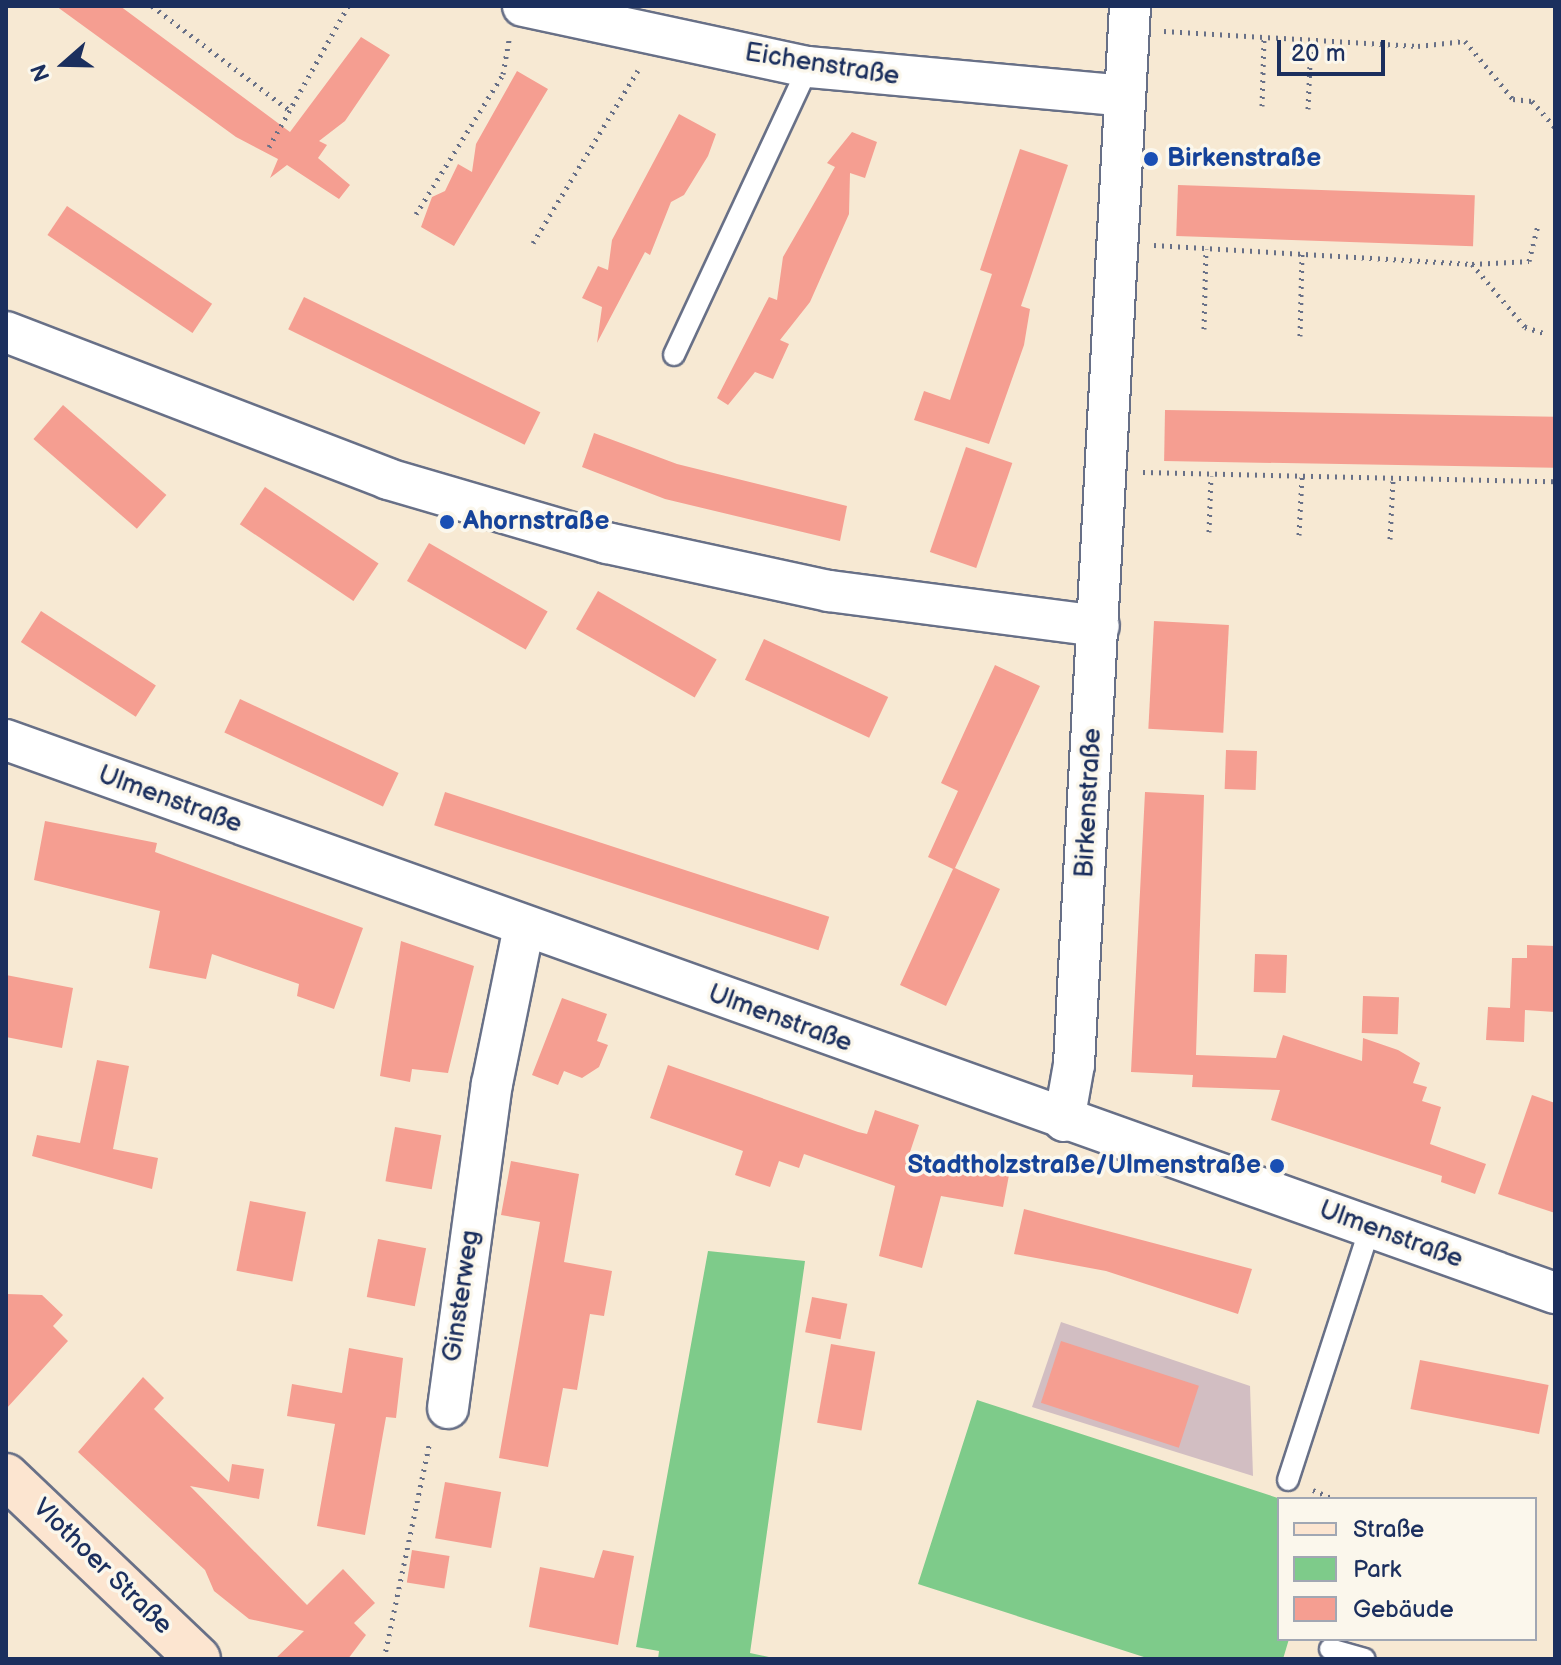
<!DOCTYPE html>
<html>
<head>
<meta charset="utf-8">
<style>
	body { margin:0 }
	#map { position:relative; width:1561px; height:1665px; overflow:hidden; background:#f7e9d3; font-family:"Balsamiq Sans",sans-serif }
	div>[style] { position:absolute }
	.industrial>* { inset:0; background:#d2bec2 }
	.green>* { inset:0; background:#7ecb8a }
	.building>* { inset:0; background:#f59e91; transform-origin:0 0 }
	.path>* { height:5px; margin-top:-2.5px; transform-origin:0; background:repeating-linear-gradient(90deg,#687087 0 2px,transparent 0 8px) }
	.roads { filter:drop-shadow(2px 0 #687087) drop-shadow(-2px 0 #687087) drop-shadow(0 2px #687087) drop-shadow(0 -2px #687087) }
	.lane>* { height:20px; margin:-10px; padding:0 10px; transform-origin:10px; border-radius:10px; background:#fff }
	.street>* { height:40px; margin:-20px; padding:0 20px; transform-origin:20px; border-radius:20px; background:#fff }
	.secondary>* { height:44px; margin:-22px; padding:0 22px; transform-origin:22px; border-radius:22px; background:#fce5d0 }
	.dots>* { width:22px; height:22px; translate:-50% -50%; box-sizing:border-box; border:4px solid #fbf7ec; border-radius:50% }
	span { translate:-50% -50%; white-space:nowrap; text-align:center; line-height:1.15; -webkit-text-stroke:7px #fbf7ec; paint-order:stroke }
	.street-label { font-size:26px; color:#1b2f5e }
	.transit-label { font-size:26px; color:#164399; font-weight:700 }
	.left { translate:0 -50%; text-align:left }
	.right { translate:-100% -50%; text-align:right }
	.frame { position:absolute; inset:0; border:8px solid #1b2f5e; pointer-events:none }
	.legend { position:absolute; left:1277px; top:1497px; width:260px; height:144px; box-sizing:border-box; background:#fbf7ec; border:2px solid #a1a7b3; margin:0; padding:10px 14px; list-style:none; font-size:24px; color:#1b2f5e }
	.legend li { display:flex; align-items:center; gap:16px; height:40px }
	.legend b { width:40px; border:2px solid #a1a7b3 }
	.north { position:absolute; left:24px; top:24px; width:80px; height:80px; -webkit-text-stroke:6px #fbf7ec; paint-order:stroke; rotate:250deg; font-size:22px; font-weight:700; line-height:32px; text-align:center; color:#1b2f5e }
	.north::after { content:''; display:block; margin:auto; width:28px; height:36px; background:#1b2f5e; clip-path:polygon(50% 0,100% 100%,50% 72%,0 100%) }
	.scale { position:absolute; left:1277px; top:40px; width:108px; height:36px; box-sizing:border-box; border:4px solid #1b2f5e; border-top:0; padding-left:10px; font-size:24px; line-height:28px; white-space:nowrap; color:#1b2f5e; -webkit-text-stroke:6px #fbf7ec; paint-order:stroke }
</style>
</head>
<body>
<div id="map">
	<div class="industrial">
		<div style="clip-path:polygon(1061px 1322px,1250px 1386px,1253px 1476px,1032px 1407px)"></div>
	</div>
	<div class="green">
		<div style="clip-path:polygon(708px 1251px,805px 1261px,750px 1653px,778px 1659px,658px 1659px,659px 1651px,636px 1647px)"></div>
		<div style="clip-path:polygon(977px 1400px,1281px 1499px,1279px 1639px,1289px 1639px,1283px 1659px,1150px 1659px,918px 1584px)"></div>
	</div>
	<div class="building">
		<div style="clip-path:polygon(56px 6px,120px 6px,290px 132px,361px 37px,390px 55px,345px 121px,319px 141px,327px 145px,318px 158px,350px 185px,339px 199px,287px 165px,270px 178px,278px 159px,236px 137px)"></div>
		<div style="clip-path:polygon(517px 71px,548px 89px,454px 246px,421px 227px,432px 197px,445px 191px,458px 164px,472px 172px,476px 144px)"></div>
		<div style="clip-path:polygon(679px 114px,716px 134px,708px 156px,684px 195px,671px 202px,650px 255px,645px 252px,597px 343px,602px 307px,582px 298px,598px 266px,608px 270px,612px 240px)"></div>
		<div style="clip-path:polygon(852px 132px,877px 142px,865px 178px,850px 173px,849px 214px,810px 302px,780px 340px,789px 344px,773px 379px,755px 372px,728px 405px,717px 398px,769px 297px,777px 300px,783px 257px,835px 167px,827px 163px)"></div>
		<div style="clip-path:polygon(1020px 149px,1068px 165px,1021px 306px,1030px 309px,1024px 345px,989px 444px,914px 420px,924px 391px,950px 400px,992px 274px,980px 270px)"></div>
		<div style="left:1178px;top:185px;width:297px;height:51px;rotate:2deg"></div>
		<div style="left:67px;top:206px;width:175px;height:35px;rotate:34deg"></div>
		<div style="left:304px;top:297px;width:263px;height:36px;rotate:26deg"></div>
		<div style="left:63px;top:405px;width:137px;height:45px;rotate:41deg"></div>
		<div style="left:1165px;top:410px;width:390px;height:51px;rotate:1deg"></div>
		<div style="clip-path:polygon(594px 433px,677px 464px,847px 506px,840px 541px,665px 499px,582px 467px)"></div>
		<div style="left:966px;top:447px;width:49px;height:111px;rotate:19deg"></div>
		<div style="left:265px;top:487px;width:137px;height:45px;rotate:34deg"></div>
		<div style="left:429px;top:543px;width:137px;height:44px;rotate:30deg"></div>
		<div style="left:598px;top:591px;width:137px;height:44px;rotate:30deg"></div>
		<div style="left:41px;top:611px;width:137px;height:37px;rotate:33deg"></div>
		<div style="left:1154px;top:621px;width:75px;height:108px;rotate:3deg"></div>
		<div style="left:764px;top:639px;width:137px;height:45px;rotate:25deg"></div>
		<div style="clip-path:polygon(995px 665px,1040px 686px,955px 868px,1000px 889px,946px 1006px,900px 985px,953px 869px,928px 857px,958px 791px,941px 783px)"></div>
		<div style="left:240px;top:699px;width:175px;height:37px;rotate:25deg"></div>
		<div style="left:1226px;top:750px;width:31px;height:39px;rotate:2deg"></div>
		<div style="left:445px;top:792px;width:404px;height:35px;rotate:18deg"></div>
		<div style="clip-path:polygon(1145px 792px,1204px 795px,1196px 1055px,1276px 1058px,1283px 1035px,1362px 1061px,1363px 1038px,1398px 1050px,1420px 1063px,1413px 1083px,1427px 1087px,1422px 1101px,1441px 1107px,1430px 1144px,1486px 1164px,1475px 1194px,1441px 1182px,1442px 1176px,1271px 1120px,1280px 1090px,1192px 1087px,1193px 1075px,1131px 1072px)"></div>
		<div style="clip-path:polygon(45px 821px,157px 843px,155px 852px,363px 928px,334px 1009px,297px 996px,299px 984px,212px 954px,206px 979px,149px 968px,160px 911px,34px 880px)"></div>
		<div style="clip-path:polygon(401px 941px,474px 966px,448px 1073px,412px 1069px,410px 1082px,380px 1076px)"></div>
		<div style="clip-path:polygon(1527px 945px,1555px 946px,1555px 1012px,1525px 1010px,1524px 1042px,1486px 1040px,1488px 1007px,1510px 1008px,1512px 958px,1527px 958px)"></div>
		<div style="left:1255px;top:954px;width:32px;height:38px;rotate:2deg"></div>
		<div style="clip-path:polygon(6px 975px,73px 988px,62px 1048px,6px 1037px)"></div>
		<div style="left:1363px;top:996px;width:36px;height:37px;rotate:2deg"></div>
		<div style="clip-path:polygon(562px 998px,607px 1014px,597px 1041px,608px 1045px,599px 1067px,582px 1078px,564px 1071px,558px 1085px,532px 1075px)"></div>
		<div style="clip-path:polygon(97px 1060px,129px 1066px,113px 1149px,158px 1158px,152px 1189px,32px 1156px,37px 1135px,80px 1143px)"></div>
		<div style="clip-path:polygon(668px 1065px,858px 1132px,867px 1134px,875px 1110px,919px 1125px,908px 1158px,1009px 1175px,1003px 1207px,941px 1196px,922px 1268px,879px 1256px,895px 1186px,804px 1154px,799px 1168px,779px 1161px,770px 1187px,735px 1175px,743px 1151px,650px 1118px)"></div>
		<div style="clip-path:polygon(1532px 1095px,1555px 1103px,1555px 1213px,1498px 1194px)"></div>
		<div style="left:395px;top:1127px;width:47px;height:55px;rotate:10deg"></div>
		<div style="clip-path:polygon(511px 1161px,579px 1174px,564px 1262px,612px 1271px,604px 1316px,590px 1314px,577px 1390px,563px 1388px,548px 1467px,499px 1458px,540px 1222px,501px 1215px)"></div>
		<div style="left:250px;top:1201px;width:57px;height:71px;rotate:11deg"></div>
		<div style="clip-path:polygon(1024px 1209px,1252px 1269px,1238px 1314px,1106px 1271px,1014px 1254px)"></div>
		<div style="left:378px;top:1239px;width:49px;height:59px;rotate:11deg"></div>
		<div style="clip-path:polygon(6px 1294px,42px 1295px,63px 1315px,53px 1326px,68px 1341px,6px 1409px)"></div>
		<div style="left:812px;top:1297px;width:36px;height:36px;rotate:11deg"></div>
		<div style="left:1061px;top:1341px;width:145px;height:65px;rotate:18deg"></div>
		<div style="left:831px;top:1344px;width:45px;height:80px;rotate:10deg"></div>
		<div style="clip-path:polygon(349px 1348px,403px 1358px,396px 1418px,386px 1417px,365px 1535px,317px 1526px,335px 1424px,287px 1416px,292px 1384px,342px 1393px)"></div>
		<div style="left:1420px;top:1360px;width:131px;height:50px;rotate:11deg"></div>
		<div style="clip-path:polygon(143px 1377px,164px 1398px,154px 1409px,229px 1482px,232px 1464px,264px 1469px,259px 1499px,190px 1486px,307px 1605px,343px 1569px,375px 1603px,354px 1623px,366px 1635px,348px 1659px,275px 1659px,304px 1631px,249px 1619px,214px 1591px,205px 1570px,78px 1452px)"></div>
		<div style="left:445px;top:1482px;width:57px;height:57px;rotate:10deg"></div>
		<div style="left:412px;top:1550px;width:38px;height:33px;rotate:9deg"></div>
		<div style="clip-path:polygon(603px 1550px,634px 1556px,618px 1645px,529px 1627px,540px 1567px,594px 1578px)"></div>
	</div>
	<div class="path">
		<div style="left:152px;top:6px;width:172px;rotate:37.2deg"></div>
		<div style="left:1164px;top:31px;width:254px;rotate:3.4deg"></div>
		<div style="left:1418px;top:46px;width:47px;rotate:-6.1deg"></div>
		<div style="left:1465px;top:41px;width:75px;rotate:50.4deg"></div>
		<div style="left:1513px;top:99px;width:19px;rotate:6deg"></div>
		<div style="left:1532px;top:101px;width:35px;rotate:49deg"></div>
		<div style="left:1262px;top:106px;width:69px;rotate:-88.3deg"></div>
		<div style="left:1308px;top:109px;width:69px;rotate:-87.5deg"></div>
		<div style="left:269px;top:147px;width:162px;rotate:-60.7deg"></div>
		<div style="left:416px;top:214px;width:165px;rotate:-58.1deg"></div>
		<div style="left:503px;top:74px;width:35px;rotate:-80deg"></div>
		<div style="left:533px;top:243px;width:202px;rotate:-58.7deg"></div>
		<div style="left:1154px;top:245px;width:319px;rotate:3.4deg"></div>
		<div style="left:1472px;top:264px;width:57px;rotate:-3deg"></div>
		<div style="left:1529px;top:261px;width:36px;rotate:-76deg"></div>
		<div style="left:1472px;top:264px;width:82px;rotate:49.9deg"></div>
		<div style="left:1525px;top:327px;width:20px;rotate:18deg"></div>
		<div style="left:1204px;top:329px;width:80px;rotate:-88.6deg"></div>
		<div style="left:1300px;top:336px;width:82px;rotate:-88.6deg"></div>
		<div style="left:1143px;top:472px;width:412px;rotate:1.3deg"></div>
		<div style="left:1209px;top:532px;width:56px;rotate:-88deg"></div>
		<div style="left:1299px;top:535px;width:60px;rotate:-87.1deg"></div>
		<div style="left:1390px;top:539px;width:59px;rotate:-87.1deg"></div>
		<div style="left:1313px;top:1490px;width:23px;rotate:23deg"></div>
		<div style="left:384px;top:1659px;width:223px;rotate:-78.1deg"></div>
	</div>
	<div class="roads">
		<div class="lane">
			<div style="left:674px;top:355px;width:318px;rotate:-65deg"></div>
			<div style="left:1288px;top:1480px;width:266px;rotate:-72deg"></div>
			<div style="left:1330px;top:1649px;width:36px;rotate:16deg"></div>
		</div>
		<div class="street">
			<div style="left:523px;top:6px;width:291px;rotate:12.1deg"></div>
			<div style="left:808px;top:67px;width:318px;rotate:5.2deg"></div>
			<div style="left:6px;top:332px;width:409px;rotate:21deg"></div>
			<div style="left:388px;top:479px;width:228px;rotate:16.3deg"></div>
			<div style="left:607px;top:543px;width:227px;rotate:12.2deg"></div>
			<div style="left:829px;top:591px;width:272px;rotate:7.4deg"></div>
			<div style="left:6px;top:740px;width:1645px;rotate:19.65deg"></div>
			<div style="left:1064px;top:1121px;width:58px;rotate:-80deg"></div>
			<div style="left:1074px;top:1064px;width:1059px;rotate:-86.97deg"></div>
			<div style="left:448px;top:1408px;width:327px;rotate:-82.3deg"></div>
			<div style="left:492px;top:1084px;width:160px;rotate:-78.5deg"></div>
		</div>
		<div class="secondary">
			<div style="left:6px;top:1476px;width:265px;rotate:43.6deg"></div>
		</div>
	</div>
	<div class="dots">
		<div style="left:1151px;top:159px;background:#1a4fb4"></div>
		<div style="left:447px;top:522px;background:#1a4fb4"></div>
		<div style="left:1277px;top:1166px;background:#1a4fb4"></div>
	</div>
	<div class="street-label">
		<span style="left:822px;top:65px;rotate:9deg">Eichenstraße</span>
		<span style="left:170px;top:800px;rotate:20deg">Ulmenstraße</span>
		<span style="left:1089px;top:803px;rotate:-87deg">Birkenstraße</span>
		<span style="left:780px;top:1019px;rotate:20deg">Ulmenstraße</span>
		<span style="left:1391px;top:1235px;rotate:20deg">Ulmenstraße</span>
		<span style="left:462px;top:1296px;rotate:-82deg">Ginsterweg</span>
		<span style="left:102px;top:1567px;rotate:44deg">Vlothoer Straße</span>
	</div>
	<div class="transit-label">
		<span class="left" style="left:1167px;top:159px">Birkenstraße</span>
		<span class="left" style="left:463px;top:522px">Ahornstraße</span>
		<span class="right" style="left:1261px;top:1166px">Stadtholzstraße/Ulmenstraße</span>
	</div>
	<div class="frame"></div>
	<ul class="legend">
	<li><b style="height:10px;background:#fce5d0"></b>Straße</li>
	<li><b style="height:22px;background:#7ecb8a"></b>Park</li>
	<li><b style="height:22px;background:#f59e91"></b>Gebäude</li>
	</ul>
	<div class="north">N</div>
	<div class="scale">20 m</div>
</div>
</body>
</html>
